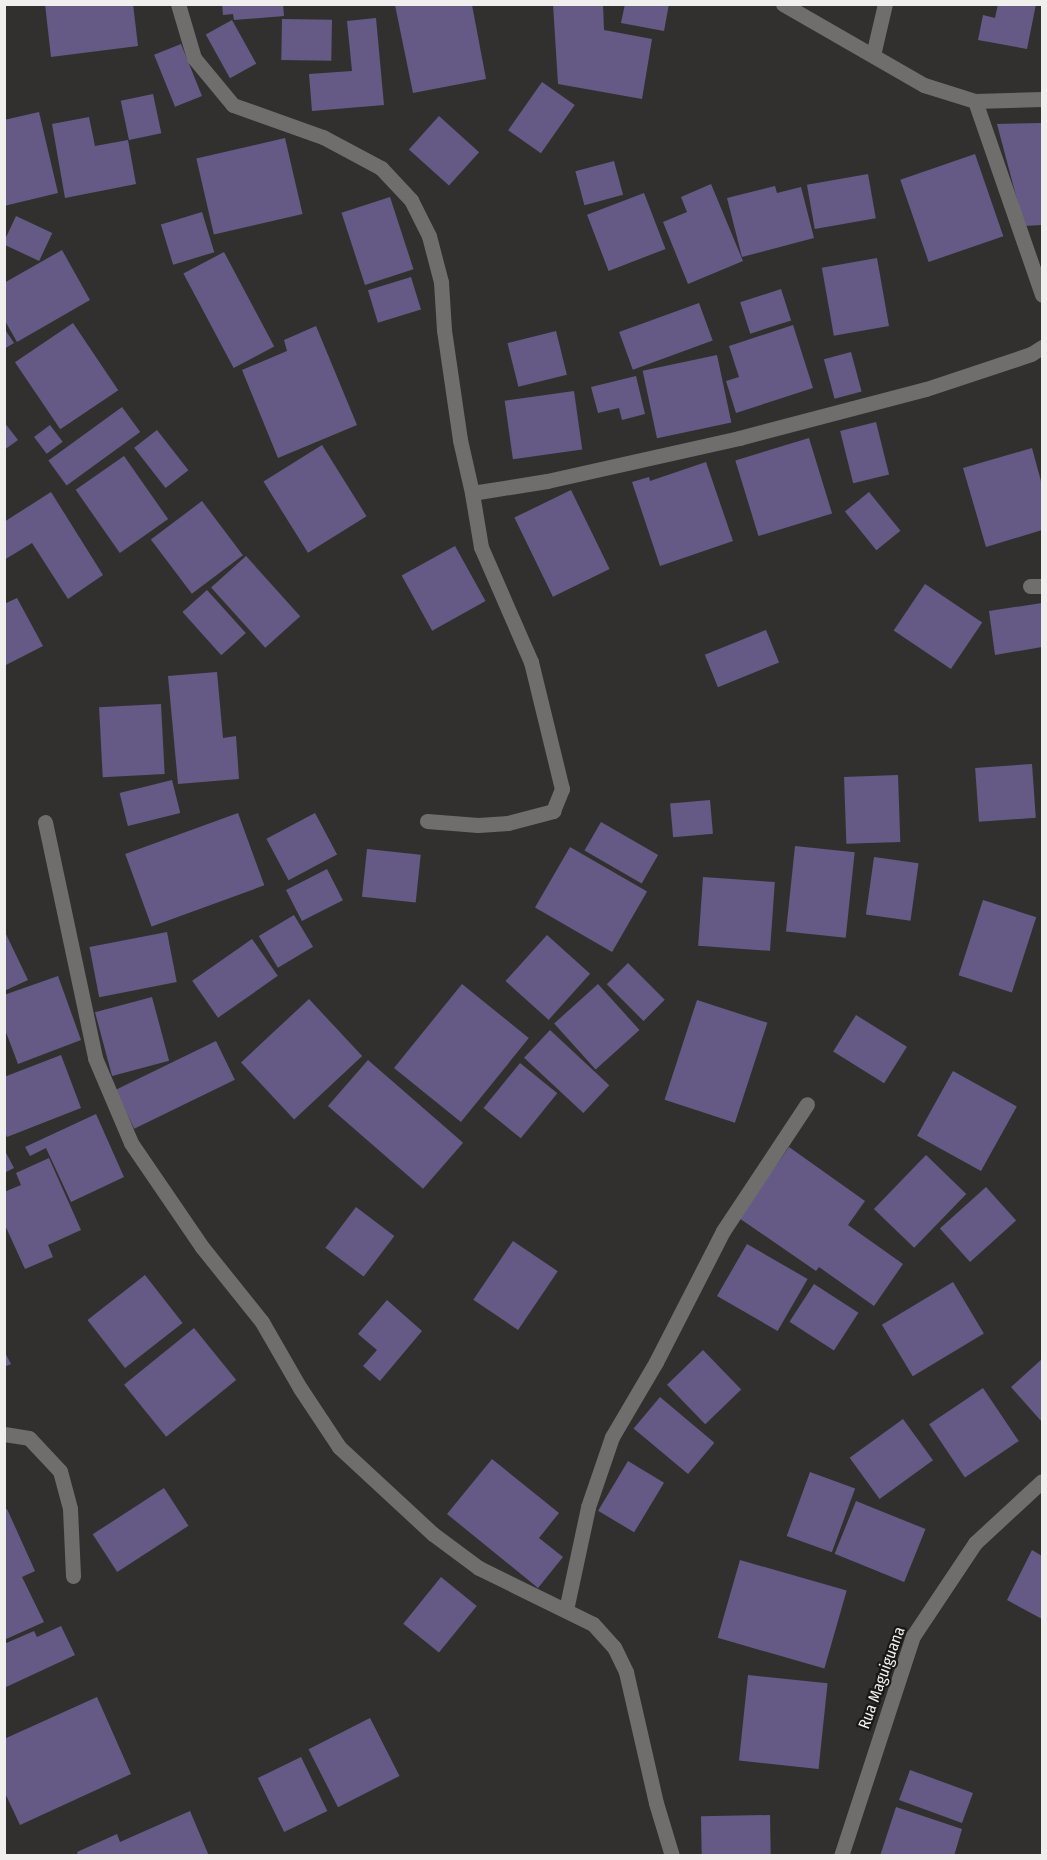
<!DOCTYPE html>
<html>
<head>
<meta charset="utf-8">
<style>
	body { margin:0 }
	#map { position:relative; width:1047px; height:1860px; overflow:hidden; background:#32302e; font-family:"Fira Sans Condensed",sans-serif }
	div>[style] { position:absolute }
	.building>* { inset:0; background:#645a85; transform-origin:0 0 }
	.service>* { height:15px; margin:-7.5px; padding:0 7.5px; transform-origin:7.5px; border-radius:7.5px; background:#6f6e6d }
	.minor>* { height:15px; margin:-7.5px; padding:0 7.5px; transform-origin:7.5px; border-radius:7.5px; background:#6f6e6d }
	span { translate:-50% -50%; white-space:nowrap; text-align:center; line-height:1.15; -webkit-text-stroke:4.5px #191817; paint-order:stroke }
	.street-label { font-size:16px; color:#f0efed }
	.frame { position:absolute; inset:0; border:6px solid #f0efed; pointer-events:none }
</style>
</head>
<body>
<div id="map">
	<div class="building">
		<div style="clip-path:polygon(45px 4px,133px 4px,138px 46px,51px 57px)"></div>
		<div style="clip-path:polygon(222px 4px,283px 4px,284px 16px,234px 20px,233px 14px,223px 15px)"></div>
		<div style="clip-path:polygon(553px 4px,603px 4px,604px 30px,652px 39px,642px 99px,558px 84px)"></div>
		<div style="clip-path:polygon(625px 4px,669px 4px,664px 31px,621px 23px)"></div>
		<div style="clip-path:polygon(998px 4px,1036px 4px,1027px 49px,978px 40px,983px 15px,995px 18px)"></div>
		<div style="clip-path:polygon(395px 5px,472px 5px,486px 79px,413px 93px)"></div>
		<div style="clip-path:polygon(376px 18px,384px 105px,312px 111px,309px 74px,352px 71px,347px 21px)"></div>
		<div style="left:282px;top:19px;width:50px;height:41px;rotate:1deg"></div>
		<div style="left:232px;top:20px;width:50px;height:30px;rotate:61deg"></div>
		<div style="left:181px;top:44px;width:56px;height:29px;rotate:68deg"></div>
		<div style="left:542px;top:82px;width:40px;height:59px;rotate:35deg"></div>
		<div style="left:153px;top:94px;width:40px;height:33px;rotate:78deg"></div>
		<div style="clip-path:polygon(39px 112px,58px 193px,4px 206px,4px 120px)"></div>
		<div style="left:439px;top:116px;width:54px;height:45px;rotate:42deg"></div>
		<div style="clip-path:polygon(89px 117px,95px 146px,128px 140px,136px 184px,65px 198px,52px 124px)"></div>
		<div style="clip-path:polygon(1042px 123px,1042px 225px,1024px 226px,997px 124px)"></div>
		<div style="left:285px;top:138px;width:78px;height:91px;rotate:77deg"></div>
		<div style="left:975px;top:154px;width:87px;height:79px;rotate:71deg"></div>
		<div style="left:614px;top:161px;width:35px;height:40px;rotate:75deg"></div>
		<div style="left:868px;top:174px;width:45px;height:62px;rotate:80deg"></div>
		<div style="clip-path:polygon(711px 184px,743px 261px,688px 284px,663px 222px,687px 212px,681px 197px)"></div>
		<div style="clip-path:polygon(775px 186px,777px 193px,801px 187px,814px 238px,742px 257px,727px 198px)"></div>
		<div style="left:644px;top:193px;width:60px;height:61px;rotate:69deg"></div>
		<div style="left:390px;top:197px;width:76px;height:51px;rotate:72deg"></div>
		<div style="left:202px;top:212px;width:42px;height:43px;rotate:73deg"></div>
		<div style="left:16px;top:216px;width:40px;height:31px;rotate:25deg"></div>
		<div style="clip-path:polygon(62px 250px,90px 300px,17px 342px,4px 319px,4px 283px)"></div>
		<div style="left:224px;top:252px;width:107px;height:46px;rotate:62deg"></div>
		<div style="left:877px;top:258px;width:69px;height:56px;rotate:80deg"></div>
		<div style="left:411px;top:277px;width:34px;height:45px;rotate:73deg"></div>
		<div style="left:781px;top:289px;width:33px;height:43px;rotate:72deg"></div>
		<div style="left:699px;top:303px;width:40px;height:85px;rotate:70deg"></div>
		<div style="left:73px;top:323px;width:81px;height:70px;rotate:56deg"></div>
		<div style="clip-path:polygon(793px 325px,813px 388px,736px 413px,726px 381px,739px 377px,729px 346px)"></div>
		<div style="clip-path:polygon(316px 326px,357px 425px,278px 458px,242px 370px,287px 351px,284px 340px)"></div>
		<div style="clip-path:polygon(4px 328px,14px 343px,4px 349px)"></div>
		<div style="left:556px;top:331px;width:45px;height:50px;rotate:76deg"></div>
		<div style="left:851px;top:352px;width:41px;height:28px;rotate:75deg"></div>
		<div style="left:717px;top:355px;width:69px;height:76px;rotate:78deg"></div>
		<div style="clip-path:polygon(636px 376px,645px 414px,622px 420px,619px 408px,598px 413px,591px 387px)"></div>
		<div style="left:574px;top:391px;width:59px;height:70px;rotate:82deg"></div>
		<div style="left:122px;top:407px;width:31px;height:91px;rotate:54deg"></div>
		<div style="clip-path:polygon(4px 422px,18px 440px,4px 450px)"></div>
		<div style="left:876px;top:422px;width:54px;height:37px;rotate:76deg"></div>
		<div style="left:50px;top:425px;width:21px;height:20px;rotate:53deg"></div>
		<div style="left:157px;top:430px;width:51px;height:29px;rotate:52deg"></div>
		<div style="left:809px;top:438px;width:79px;height:77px;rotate:73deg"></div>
		<div style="left:322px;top:445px;width:84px;height:69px;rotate:58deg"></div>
		<div style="clip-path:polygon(1032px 448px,1042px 485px,1042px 530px,986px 547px,963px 468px)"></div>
		<div style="left:124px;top:456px;width:77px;height:59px;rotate:55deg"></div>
		<div style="clip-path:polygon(706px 462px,733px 541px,660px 566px,632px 482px,649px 477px,650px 481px)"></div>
		<div style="left:571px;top:490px;width:88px;height:63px;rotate:64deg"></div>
		<div style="clip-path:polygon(51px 492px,103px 575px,68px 599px,32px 543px,4px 560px,4px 522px)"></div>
		<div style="left:869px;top:492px;width:50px;height:31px;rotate:51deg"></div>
		<div style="left:202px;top:501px;width:68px;height:64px;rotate:53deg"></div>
		<div style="left:455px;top:546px;width:63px;height:61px;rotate:61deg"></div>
		<div style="left:246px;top:556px;width:81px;height:47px;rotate:48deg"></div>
		<div style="left:925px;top:584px;width:69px;height:56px;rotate:34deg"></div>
		<div style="left:207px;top:590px;width:58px;height:33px;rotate:48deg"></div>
		<div style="clip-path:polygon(17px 598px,43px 646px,4px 666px,4px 604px)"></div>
		<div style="clip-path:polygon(1042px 603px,1042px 647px,995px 655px,989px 611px)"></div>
		<div style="left:766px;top:630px;width:35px;height:66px;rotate:68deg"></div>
		<div style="clip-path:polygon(217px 672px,223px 738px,236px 736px,239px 779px,178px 784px,168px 676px)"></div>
		<div style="left:161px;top:704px;width:70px;height:62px;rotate:87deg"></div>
		<div style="left:1032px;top:764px;width:54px;height:57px;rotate:86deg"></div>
		<div style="left:898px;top:775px;width:67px;height:54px;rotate:88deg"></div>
		<div style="left:172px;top:780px;width:34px;height:54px;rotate:76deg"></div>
		<div style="left:710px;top:800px;width:34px;height:40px;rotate:85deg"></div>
		<div style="left:238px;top:813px;width:77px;height:120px;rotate:70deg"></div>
		<div style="left:315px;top:813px;width:47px;height:55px;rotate:62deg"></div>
		<div style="left:601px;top:822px;width:66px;height:33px;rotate:30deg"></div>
		<div style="left:795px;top:846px;width:60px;height:86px;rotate:6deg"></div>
		<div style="left:570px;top:847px;width:89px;height:70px;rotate:30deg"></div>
		<div style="left:367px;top:849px;width:54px;height:48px;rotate:6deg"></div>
		<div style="left:874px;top:857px;width:45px;height:58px;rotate:8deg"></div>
		<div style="left:327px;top:869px;width:35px;height:46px;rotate:63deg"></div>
		<div style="left:703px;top:877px;width:72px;height:69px;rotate:4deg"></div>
		<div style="left:983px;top:900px;width:56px;height:79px;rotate:18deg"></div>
		<div style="left:294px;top:915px;width:37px;height:41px;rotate:59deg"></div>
		<div style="clip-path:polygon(4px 930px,28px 980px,4px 991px)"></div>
		<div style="left:167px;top:932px;width:51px;height:79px;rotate:79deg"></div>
		<div style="left:547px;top:935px;width:58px;height:62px;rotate:42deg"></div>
		<div style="left:252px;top:939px;width:45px;height:73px;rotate:55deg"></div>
		<div style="left:628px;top:963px;width:52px;height:30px;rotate:45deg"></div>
		<div style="clip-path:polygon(58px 976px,81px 1040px,18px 1064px,4px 1027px,4px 995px)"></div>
		<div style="left:462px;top:984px;width:86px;height:108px;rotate:39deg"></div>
		<div style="left:598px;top:984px;width:62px;height:59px;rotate:48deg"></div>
		<div style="left:152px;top:997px;width:66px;height:59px;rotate:75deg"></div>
		<div style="left:309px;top:999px;width:78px;height:93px;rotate:47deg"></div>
		<div style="left:697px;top:1000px;width:74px;height:105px;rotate:18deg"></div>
		<div style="left:856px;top:1015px;width:60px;height:43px;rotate:32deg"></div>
		<div style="left:550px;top:1030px;width:81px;height:38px;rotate:43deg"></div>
		<div style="left:216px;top:1041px;width:43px;height:112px;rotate:64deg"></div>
		<div style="clip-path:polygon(61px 1055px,81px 1108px,7px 1137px,4px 1129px,4px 1077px)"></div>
		<div style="left:368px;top:1060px;width:126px;height:61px;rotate:41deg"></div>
		<div style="left:520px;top:1063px;width:48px;height:58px;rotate:39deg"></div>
		<div style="left:953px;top:1071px;width:73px;height:74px;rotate:29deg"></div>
		<div style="clip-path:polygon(96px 1114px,124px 1177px,71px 1202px,46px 1148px,30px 1156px,25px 1147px)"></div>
		<div style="clip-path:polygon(789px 1147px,865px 1201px,848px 1225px,903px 1264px,874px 1306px,819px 1267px,816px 1271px,739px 1218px)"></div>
		<div style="clip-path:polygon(4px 1149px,14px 1168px,4px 1173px)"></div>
		<div style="left:926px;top:1155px;width:56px;height:75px;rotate:44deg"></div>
		<div style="clip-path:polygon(49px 1158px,81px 1230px,48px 1245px,53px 1257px,25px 1269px,4px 1223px,4px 1192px,21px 1185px,16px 1173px)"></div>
		<div style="left:986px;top:1187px;width:45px;height:62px;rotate:48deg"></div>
		<div style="left:356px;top:1207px;width:48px;height:51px;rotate:37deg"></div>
		<div style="left:513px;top:1241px;width:54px;height:71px;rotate:34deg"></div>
		<div style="left:747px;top:1244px;width:70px;height:60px;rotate:30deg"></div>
		<div style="left:145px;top:1275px;width:61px;height:73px;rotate:52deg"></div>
		<div style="left:953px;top:1282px;width:60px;height:83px;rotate:59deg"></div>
		<div style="left:814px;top:1284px;width:53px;height:45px;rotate:33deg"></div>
		<div style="clip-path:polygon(387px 1300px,422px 1331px,380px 1381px,363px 1366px,377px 1350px,358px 1334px)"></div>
		<div style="left:194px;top:1328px;width:67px;height:90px;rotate:51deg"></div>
		<div style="left:703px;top:1350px;width:55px;height:50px;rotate:46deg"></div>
		<div style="clip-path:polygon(4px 1351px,11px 1364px,4px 1367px)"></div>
		<div style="clip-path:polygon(1042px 1359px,1042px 1422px,1011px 1387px)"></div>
		<div style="left:983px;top:1388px;width:64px;height:65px;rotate:56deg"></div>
		<div style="left:660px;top:1397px;width:71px;height:41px;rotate:40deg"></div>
		<div style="left:903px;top:1419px;width:51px;height:66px;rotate:54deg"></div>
		<div style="clip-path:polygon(492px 1459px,559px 1513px,539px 1538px,563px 1557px,538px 1588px,447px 1514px)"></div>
		<div style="left:628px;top:1461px;width:42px;height:58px;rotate:31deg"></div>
		<div style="left:810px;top:1472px;width:48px;height:68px;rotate:20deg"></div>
		<div style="left:164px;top:1488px;width:45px;height:85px;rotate:57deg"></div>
		<div style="left:856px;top:1501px;width:75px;height:57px;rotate:22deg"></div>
		<div style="clip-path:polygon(7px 1509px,35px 1571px,22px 1577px,44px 1622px,4px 1640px,4px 1511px)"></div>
		<div style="clip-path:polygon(1032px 1550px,1042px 1556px,1042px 1619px,1007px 1600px)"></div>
		<div style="left:740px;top:1560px;width:111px;height:81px;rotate:16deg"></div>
		<div style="left:441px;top:1577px;width:46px;height:60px;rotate:39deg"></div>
		<div style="clip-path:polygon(61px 1626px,75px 1655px,4px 1688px,4px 1644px,34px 1631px,37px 1637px)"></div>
		<div style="left:748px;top:1675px;width:80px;height:86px;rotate:6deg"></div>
		<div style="clip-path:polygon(97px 1697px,131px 1774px,20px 1825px,4px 1791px,4px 1739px)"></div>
		<div style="left:370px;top:1718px;width:65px;height:69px;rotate:63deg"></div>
		<div style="left:301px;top:1757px;width:60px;height:48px;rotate:64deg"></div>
		<div style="left:910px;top:1770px;width:67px;height:32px;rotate:20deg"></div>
		<div style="clip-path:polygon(896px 1807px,962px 1829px,954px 1856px,880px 1856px)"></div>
		<div style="clip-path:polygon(190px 1811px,209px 1856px,78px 1856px,77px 1852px,117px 1834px,120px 1842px)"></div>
		<div style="left:770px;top:1815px;width:41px;height:69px;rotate:89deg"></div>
	</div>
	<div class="service">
		<div style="left:4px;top:1434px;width:25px;rotate:9deg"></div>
		<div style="left:29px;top:1438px;width:45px;rotate:46.8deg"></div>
		<div style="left:60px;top:1471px;width:39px;rotate:75deg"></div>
		<div style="left:70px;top:1509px;width:67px;rotate:87.4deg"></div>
	</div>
	<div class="minor">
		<div style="left:178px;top:4px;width:56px;rotate:73.5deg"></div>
		<div style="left:194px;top:58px;width:61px;rotate:50.3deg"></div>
		<div style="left:233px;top:105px;width:96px;rotate:19.6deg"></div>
		<div style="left:323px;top:137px;width:66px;rotate:28.1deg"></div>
		<div style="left:381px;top:168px;width:44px;rotate:46.8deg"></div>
		<div style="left:411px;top:200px;width:40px;rotate:63.4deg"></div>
		<div style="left:429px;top:236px;width:48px;rotate:75.4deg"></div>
		<div style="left:441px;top:282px;width:48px;rotate:86.4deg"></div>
		<div style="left:444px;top:330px;width:111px;rotate:81.7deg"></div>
		<div style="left:460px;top:440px;width:54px;rotate:77.2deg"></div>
		<div style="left:472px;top:493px;width:76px;rotate:-9.1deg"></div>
		<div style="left:547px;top:481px;width:197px;rotate:-12.6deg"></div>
		<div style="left:739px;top:438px;width:193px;rotate:-14.7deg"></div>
		<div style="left:926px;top:389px;width:111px;rotate:-18.4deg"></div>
		<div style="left:1031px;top:354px;width:13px;rotate:-32deg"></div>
		<div style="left:783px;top:4px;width:163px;rotate:29.9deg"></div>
		<div style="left:924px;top:85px;width:53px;rotate:17.4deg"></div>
		<div style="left:975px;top:101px;width:67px;rotate:-1.7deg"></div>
		<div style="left:873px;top:55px;width:52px;rotate:-76.8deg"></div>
		<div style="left:975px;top:101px;width:205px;rotate:70.9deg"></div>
		<div style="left:1030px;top:586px;width:12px"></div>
		<div style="left:427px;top:821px;width:51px;rotate:4.5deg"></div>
		<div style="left:478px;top:825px;width:30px;rotate:-4deg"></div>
		<div style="left:508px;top:823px;width:47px;rotate:-14.9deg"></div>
		<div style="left:553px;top:811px;width:24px;rotate:-68deg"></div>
		<div style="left:562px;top:789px;width:131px;rotate:-103.7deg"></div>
		<div style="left:531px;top:662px;width:125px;rotate:-113.5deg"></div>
		<div style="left:481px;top:547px;width:55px;rotate:-99.5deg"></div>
		<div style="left:45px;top:822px;width:241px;rotate:78deg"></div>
		<div style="left:95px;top:1058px;width:92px;rotate:67deg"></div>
		<div style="left:131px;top:1143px;width:126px;rotate:55.7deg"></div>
		<div style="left:202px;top:1247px;width:96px;rotate:51.3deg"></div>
		<div style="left:262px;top:1322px;width:76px;rotate:60.1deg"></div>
		<div style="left:300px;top:1388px;width:71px;rotate:56.5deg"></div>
		<div style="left:339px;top:1447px;width:128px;rotate:42.8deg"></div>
		<div style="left:433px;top:1534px;width:57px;rotate:36.5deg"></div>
		<div style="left:479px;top:1568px;width:127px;rotate:26.2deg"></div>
		<div style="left:593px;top:1624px;width:31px;rotate:48deg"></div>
		<div style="left:614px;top:1647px;width:28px;rotate:64deg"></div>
		<div style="left:626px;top:1672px;width:134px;rotate:77.1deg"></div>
		<div style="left:656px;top:1803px;width:55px;rotate:73.2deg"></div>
		<div style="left:566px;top:1610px;width:105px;rotate:-77.9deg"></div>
		<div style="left:588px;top:1507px;width:74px;rotate:-71.1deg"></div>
		<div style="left:612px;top:1437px;width:87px;rotate:-59.6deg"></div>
		<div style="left:656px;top:1362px;width:147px;rotate:-62.9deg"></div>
		<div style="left:723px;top:1231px;width:152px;rotate:-56.5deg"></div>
		<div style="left:841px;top:1856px;width:231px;rotate:-71.9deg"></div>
		<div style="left:913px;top:1636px;width:112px;rotate:-56.3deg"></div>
		<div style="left:975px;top:1543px;width:91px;rotate:-42.8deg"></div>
	</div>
	<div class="street-label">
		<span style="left:882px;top:1678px;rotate:-70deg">Rua Maguiguana</span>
	</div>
	<div class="frame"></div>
</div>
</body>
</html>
